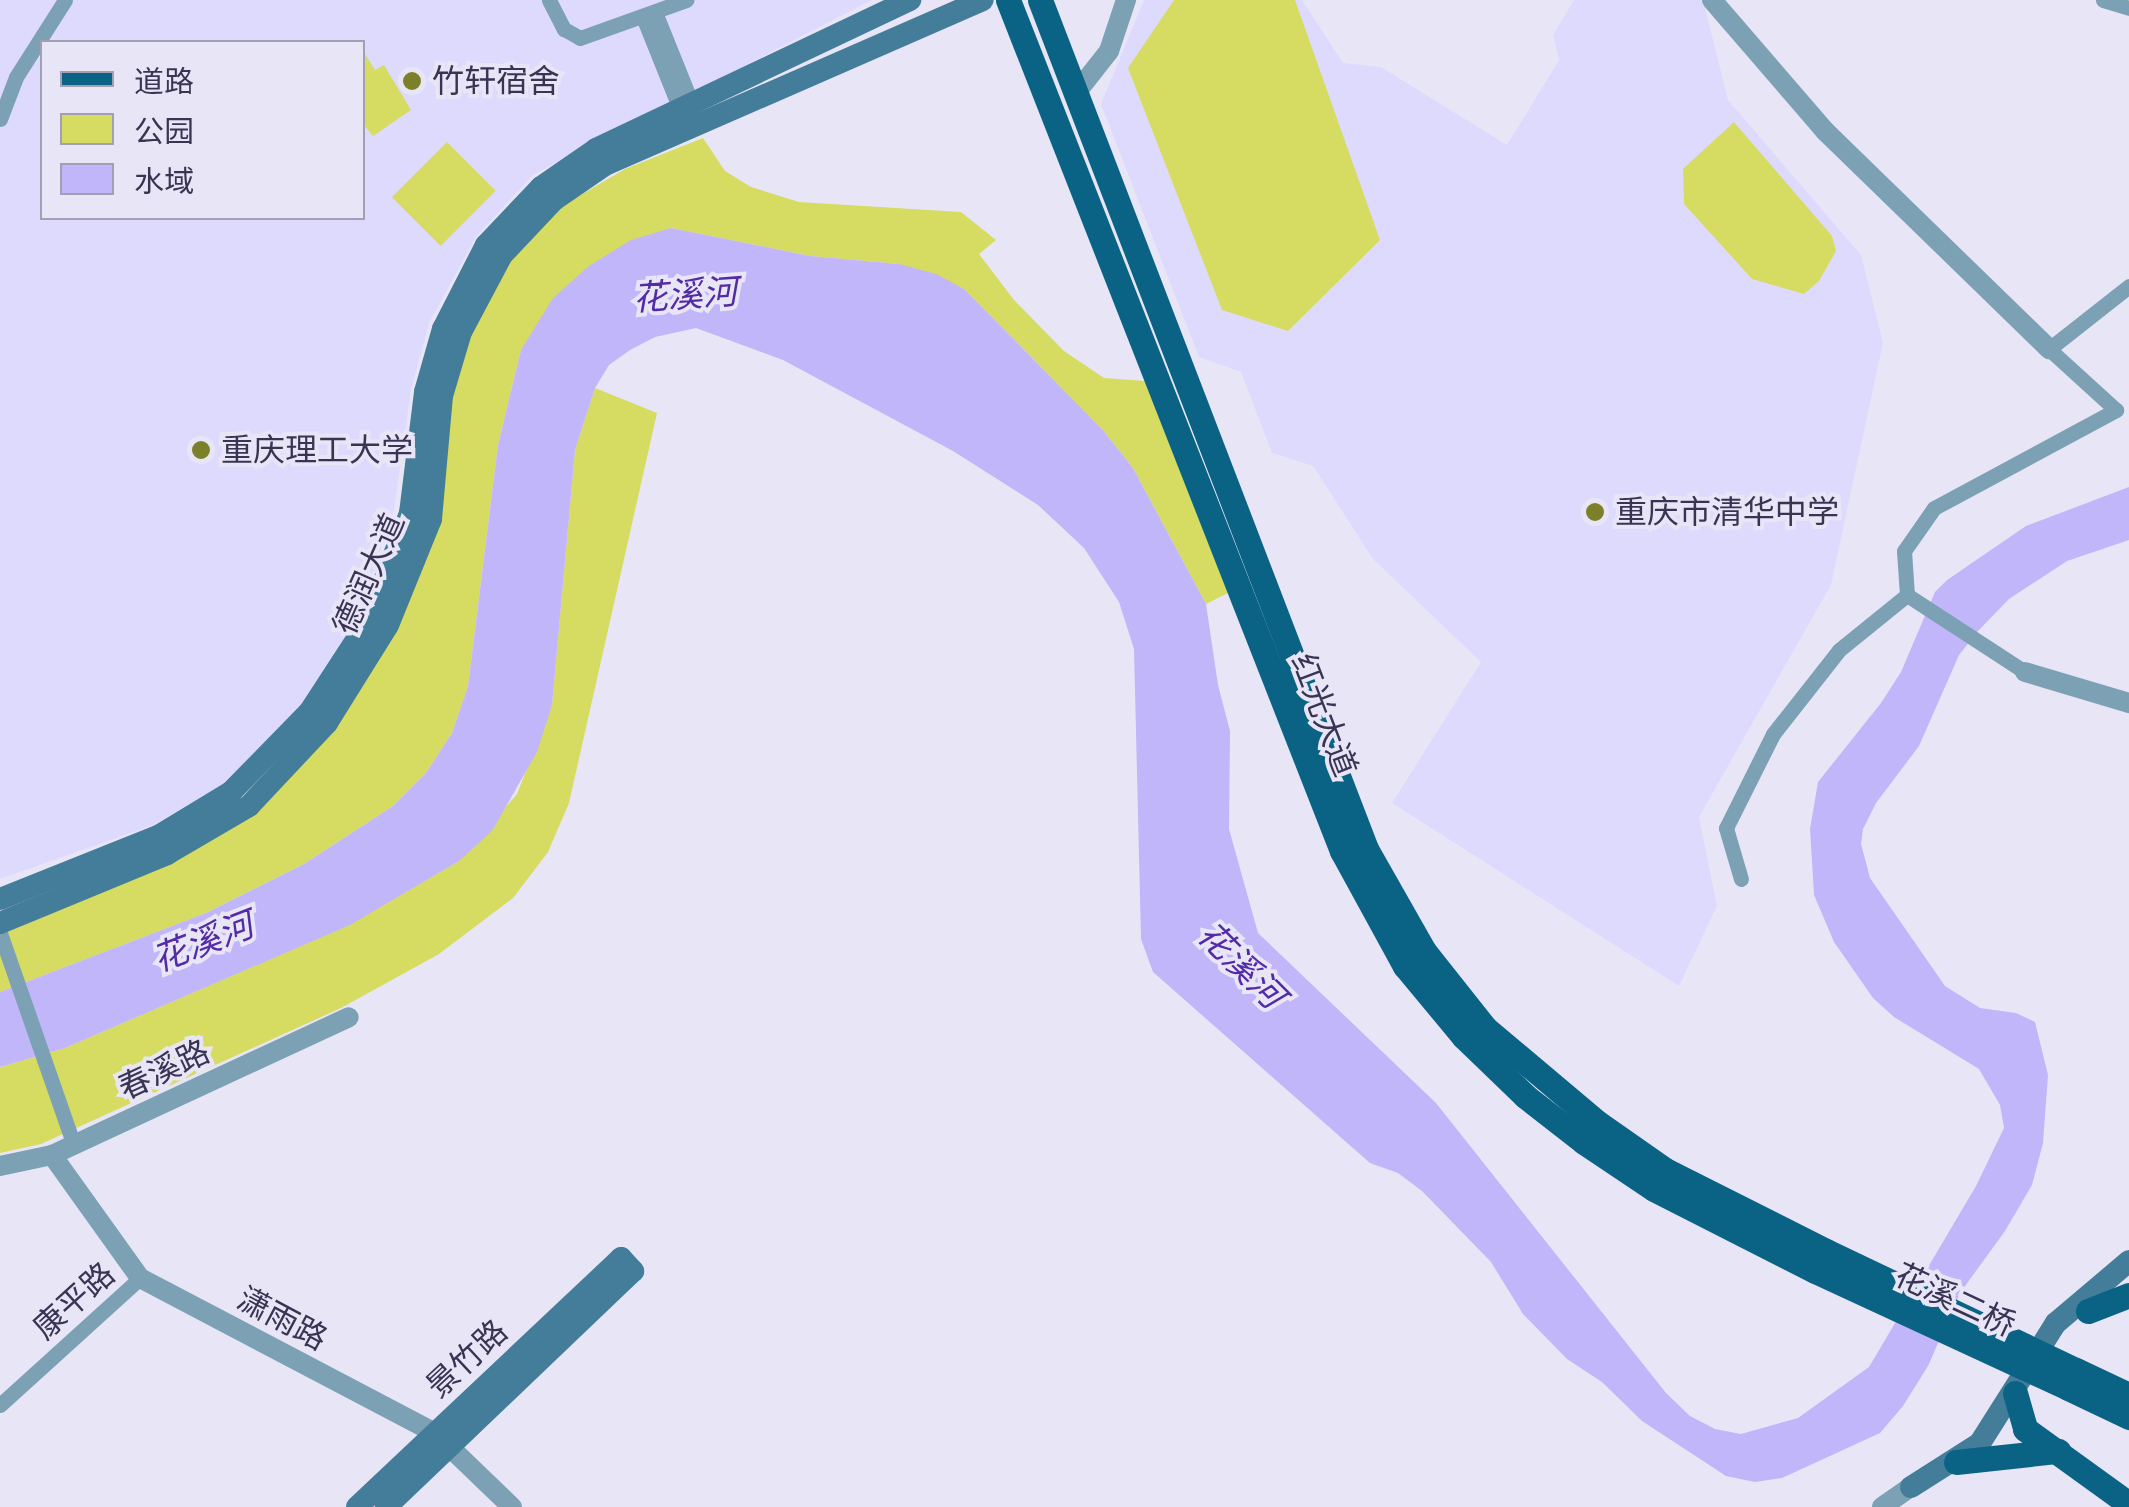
<!DOCTYPE html>
<html>
<head>
<meta charset="utf-8">
<style>
	body { margin:0 }
	#map { position:relative; width:2129px; height:1507px; overflow:hidden; background:#e8e6f6; font-family:Cabin,"Noto Sans SC",sans-serif }
	div>[style] { position:absolute }
	.built>* { inset:0; background:#dedafd }
	.green>* { inset:0; background:#d6db62; transform-origin:0 0 }
	.water>* { inset:0; background:#c1b6f9 }
	.minor>* { height:15px; margin:-7.5px; padding:0 7.5px; transform-origin:7.5px; border-radius:7.5px; background:#7ca1b4 }
	.tertiary>* { height:20px; margin:-10px; padding:0 10px; transform-origin:10px; border-radius:10px; background:#7ca1b4 }
	.secondary>* { height:22px; margin:-11px; padding:0 11px; transform-origin:11px; border-radius:11px; background:#447d99 }
	.primary>* { height:25px; margin:-12.5px; padding:0 12.5px; transform-origin:12.5px; border-radius:12.5px; background:#0a6385 }
	.primary-bridge>* { height:25px; margin:-12.5px; padding:0 12.5px; transform-origin:12.5px; border-radius:12.5px; background:#0a6385 }
	.dots>* { width:28px; height:28px; translate:-50% -50%; box-sizing:border-box; border:5px solid #e8e6f6; border-radius:50% }
	span { translate:-50% -50%; white-space:nowrap; text-align:center; line-height:1.15; -webkit-text-stroke:8px #e8e6f6; paint-order:stroke }
	.poi-label { font-size:32px; color:#3a3454 }
	.left { translate:0 -50%; text-align:left }
	.street-label { font-size:32px; color:#3a3454 }
	.water-label { font-size:35px; color:#532ba7; font-style:italic }
	.legend { position:absolute; left:40px; top:40px; width:325px; height:180px; box-sizing:border-box; background:#e8e6f6; border:2px solid #a29fb5; margin:0; padding:12px 18px; list-style:none; font-size:30px; color:#3a3454 }
	.legend li { display:flex; align-items:center; gap:20px; height:50px }
	.legend b { width:50px; border:2px solid #a29fb5 }
</style>
</head>
<body>
<div id="map">
	<div class="built">
		<div style="clip-path:polygon(evenodd,0 0,872px 0,533px 175px,476px 237px,429px 323px,411px 390px,394px 510px,359px 614px,301px 704px,225px 783px,153px 825px,0 879px,0 0,42px 42px,362px 42px,362px 218px,42px 218px,42px 42px)"></div>
		<div style="clip-path:polygon(1144px 0,1302px 0,1343px 63px,1381px 67px,1507px 145px,1559px 60px,1553px 35px,1574px 0,1703px 0,1728px 100px,1861px 255px,1883px 343px,1831px 585px,1699px 817px,1717px 906px,1679px 986px,1392px 803px,1481px 662px,1373px 559px,1313px 466px,1272px 453px,1241px 372px,1199px 357px,1101px 104px)"></div>
	</div>
	<div class="green">
		<div style="clip-path:polygon(1174px 0,1295px 0,1380px 240px,1288px 331px,1222px 310px,1128px 68px)"></div>
		<div style="clip-path:polygon(362px 49px,375px 70px,384px 65px,411px 110px,373px 136px,363px 124px)"></div>
		<div style="clip-path:polygon(1734px 122px,1832px 236px,1836px 251px,1819px 281px,1804px 294px,1752px 279px,1684px 204px,1683px 169px)"></div>
		<div style="clip-path:polygon(703px 138px,725px 171px,751px 187px,799px 202px,961px 212px,996px 240px,979px 254px,1014px 300px,1064px 351px,1104px 378px,1145px 381px,1228px 593px,1206px 604px,1133px 468px,1102px 429px,964px 289px,899px 264px,810px 256px,671px 228px,521px 350px,498px 445px,468px 686px,452px 733px,426px 773px,393px 806px,304px 864px,206px 913px,0 992px,0 935px,171px 862px,335px 727px,471px 335px,510px 260px,560px 207px,625px 169px)"></div>
		<div style="left:447px;top:142px;width:69px;height:78px;rotate:45deg"></div>
		<div style="clip-path:polygon(595px 388px,657px 413px,569px 803px,548px 852px,513px 898px,439px 954px,341px 1008px,41px 1144px,0 1153px,0 1067px,65px 1048px,349px 925px,459px 861px,517px 794px,552px 705px,575px 450px)"></div>
	</div>
	<div class="water">
		<div style="clip-path:polygon(671px 228px,810px 256px,899px 264px,936px 274px,964px 289px,1102px 429px,1133px 468px,1206px 604px,1218px 685px,1230px 731px,1229px 829px,1258px 933px,1436px 1103px,1666px 1393px,1690px 1416px,1715px 1429px,1741px 1434px,1798px 1418px,1869px 1367px,1976px 1186px,2004px 1128px,2000px 1105px,1979px 1069px,1894px 1017px,1873px 998px,1834px 942px,1814px 895px,1810px 829px,1818px 782px,1881px 703px,1901px 672px,1935px 592px,1947px 580px,2026px 526px,2129px 487px,2129px 540px,2067px 561px,2009px 599px,1978px 631px,1959px 655px,1919px 746px,1876px 803px,1863px 829px,1861px 844px,1870px 878px,1945px 986px,1980px 1008px,2016px 1013px,2035px 1022px,2048px 1075px,2043px 1143px,2032px 1185px,2005px 1231px,1960px 1293px,1928px 1366px,1903px 1406px,1880px 1433px,1782px 1478px,1755px 1482px,1726px 1476px,1642px 1421px,1602px 1382px,1567px 1359px,1523px 1314px,1491px 1262px,1422px 1191px,1398px 1173px,1370px 1163px,1153px 972px,1141px 939px,1134px 649px,1119px 602px,1084px 548px,1038px 505px,953px 451px,783px 360px,696px 328px,655px 337px,630px 350px,609px 365px,595px 388px,575px 450px,552px 705px,537px 752px,492px 831px,459px 861px,350px 925px,65px 1048px,0 1067px,0 992px,206px 913px,304px 864px,393px 806px,426px 773px,452px 733px,468px 686px,498px 445px,521px 350px,553px 298px,589px 266px,631px 240px)"></div>
	</div>
	<div class="minor">
		<div style="left:549px;top:0;width:33px;rotate:63deg"></div>
		<div style="left:564px;top:29px;width:18px;rotate:29deg"></div>
		<div style="left:580px;top:38px;width:113px;rotate:-19.7deg"></div>
		<div style="left:2103px;top:0;width:27px;rotate:17deg"></div>
		<div style="left:655px;top:12px;width:99px;rotate:68.1deg"></div>
		<div style="left:643px;top:17px;width:99px;rotate:68.1deg"></div>
		<div style="left:0;top:119px;width:45px;rotate:-69.1deg"></div>
		<div style="left:16px;top:77px;width:91px;rotate:-57.5deg"></div>
		<div style="left:1907px;top:595px;width:141px;rotate:33.1deg"></div>
		<div style="left:1741px;top:879px;width:53px;rotate:-106.4deg"></div>
		<div style="left:1726px;top:828px;width:105px;rotate:-63.4deg"></div>
		<div style="left:1773px;top:734px;width:107px;rotate:-51.8deg"></div>
		<div style="left:1839px;top:650px;width:87px;rotate:-39deg"></div>
		<div style="left:1907px;top:595px;width:44px;rotate:-93.9deg"></div>
		<div style="left:1904px;top:551px;width:52px;rotate:-55.1deg"></div>
		<div style="left:1934px;top:508px;width:207px;rotate:-28.3deg"></div>
		<div style="left:2116px;top:410px;width:91px;rotate:-137.7deg"></div>
		<div style="left:2049px;top:349px;width:102px;rotate:-38.2deg"></div>
		<div style="left:0;top:933px;width:225px;rotate:70.8deg"></div>
		<div style="left:0;top:1405px;width:189px;rotate:-42.2deg"></div>
	</div>
	<div class="tertiary">
		<div style="left:1712px;top:0;width:173px;rotate:49.2deg"></div>
		<div style="left:1825px;top:131px;width:313px;rotate:44.2deg"></div>
		<div style="left:1076px;top:93px;width:53px;rotate:-51.8deg"></div>
		<div style="left:1109px;top:51px;width:54px;rotate:-71.6deg"></div>
		<div style="left:2025px;top:672px;width:109px;rotate:16.6deg"></div>
		<div style="left:52px;top:1155px;width:151px;rotate:54.4deg"></div>
		<div style="left:140px;top:1278px;width:333px;rotate:27.7deg"></div>
		<div style="left:435px;top:1433px;width:107px;rotate:43.9deg"></div>
		<div style="left:0;top:1166px;width:53px;rotate:-11.9deg"></div>
		<div style="left:52px;top:1155px;width:327px;rotate:-24.9deg"></div>
		<div style="left:1882px;top:1507px;width:35px;rotate:-35deg"></div>
	</div>
	<div class="secondary">
		<div style="left:0;top:899px;width:172px;rotate:-21.8deg"></div>
		<div style="left:160px;top:835px;width:83px;rotate:-31.2deg"></div>
		<div style="left:231px;top:792px;width:113px;rotate:-45.7deg"></div>
		<div style="left:310px;top:711px;width:108px;rotate:-57deg"></div>
		<div style="left:369px;top:620px;width:115px;rotate:-69deg"></div>
		<div style="left:410px;top:513px;width:122px;rotate:-82.9deg"></div>
		<div style="left:425px;top:392px;width:66px;rotate:-74.1deg"></div>
		<div style="left:443px;top:329px;width:94px;rotate:-62.9deg"></div>
		<div style="left:486px;top:245px;width:80px;rotate:-46.5deg"></div>
		<div style="left:541px;top:187px;width:67px;rotate:-34.6deg"></div>
		<div style="left:596px;top:149px;width:348px;rotate:-25.4deg"></div>
		<div style="left:0;top:923px;width:181px;rotate:-22.4deg"></div>
		<div style="left:167px;top:854px;width:95px;rotate:-30.3deg"></div>
		<div style="left:249px;top:806px;width:114px;rotate:-46.8deg"></div>
		<div style="left:327px;top:723px;width:115px;rotate:-58.1deg"></div>
		<div style="left:388px;top:625px;width:114px;rotate:-67.9deg"></div>
		<div style="left:431px;top:519px;width:123px;rotate:-84.9deg"></div>
		<div style="left:442px;top:396px;width:67px;rotate:-73.5deg"></div>
		<div style="left:461px;top:332px;width:87px;rotate:-62deg"></div>
		<div style="left:502px;top:255px;width:76px;rotate:-46.6deg"></div>
		<div style="left:554px;top:200px;width:62px;rotate:-34.5deg"></div>
		<div style="left:605px;top:165px;width:412px;rotate:-23.6deg"></div>
		<div style="left:1911px;top:1487px;width:82px;rotate:-32.5deg"></div>
		<div style="left:1980px;top:1443px;width:142px;rotate:-57.7deg"></div>
		<div style="left:2056px;top:1323px;width:96px;rotate:-40.3deg"></div>
		<div style="left:357px;top:1507px;width:363px;rotate:-43.3deg"></div>
		<div style="left:621px;top:1258px;width:18px;rotate:47deg"></div>
		<div style="left:633px;top:1271px;width:342px;rotate:136.3deg"></div>
	</div>
	<div class="primary">
		<div style="left:1008px;top:0;width:914px;rotate:68.57deg"></div>
		<div style="left:1342px;top:851px;width:131px;rotate:61.3deg"></div>
		<div style="left:1405px;top:966px;width:92px;rotate:50.3deg"></div>
		<div style="left:1464px;top:1037px;width:85px;rotate:44deg"></div>
		<div style="left:1525px;top:1096px;width:75px;rotate:37.9deg"></div>
		<div style="left:1584px;top:1142px;width:84px;rotate:33.9deg"></div>
		<div style="left:1654px;top:1189px;width:181px;rotate:27deg"></div>
		<div style="left:1040px;top:0;width:909px;rotate:68.99deg"></div>
		<div style="left:1366px;top:849px;width:117px;rotate:60.4deg"></div>
		<div style="left:1424px;top:951px;width:98px;rotate:51.6deg"></div>
		<div style="left:1485px;top:1028px;width:148px;rotate:40.1deg"></div>
		<div style="left:1598px;top:1123px;width:82px;rotate:35deg"></div>
		<div style="left:1665px;top:1170px;width:180px;rotate:26.7deg"></div>
		<div style="left:2088px;top:1311px;width:44px;rotate:-21.3deg"></div>
		<div style="left:2076px;top:1370px;width:59px;rotate:25.3deg"></div>
		<div style="left:2068px;top:1388px;width:68px;rotate:25.4deg"></div>
		<div style="left:2015px;top:1393px;width:37px;rotate:74deg"></div>
		<div style="left:2025px;top:1429px;width:128px;rotate:35.8deg"></div>
		<div style="left:1956px;top:1462px;width:103px;rotate:-6.2deg"></div>
	</div>
	<div class="primary-bridge">
		<div style="left:1826px;top:1251px;width:277px;rotate:25.5deg"></div>
		<div style="left:1815px;top:1271px;width:279px;rotate:24.8deg"></div>
	</div>
	<div class="dots">
		<div style="left:412px;top:81px;background:#7d802a"></div>
		<div style="left:201px;top:450px;background:#7d802a"></div>
		<div style="left:1595px;top:512px;background:#7d802a"></div>
	</div>
	<div class="poi-label">
		<span class="left" style="left:432px;top:81px">竹轩宿舍</span>
		<span class="left" style="left:221px;top:450px">重庆理工大学</span>
		<span class="left" style="left:1615px;top:512px">重庆市清华中学</span>
	</div>
	<div class="street-label">
		<span style="left:369px;top:574px;rotate:-66deg">德润大道</span>
		<span style="left:1324px;top:715px;rotate:69deg">红光大道</span>
		<span style="left:164px;top:1070px;rotate:-25deg">春溪路</span>
		<span style="left:1955px;top:1300px;rotate:25deg">花溪二桥</span>
		<span style="left:74px;top:1301px;rotate:-42deg">康平路</span>
		<span style="left:282px;top:1319px;rotate:28deg">潇雨路</span>
		<span style="left:467px;top:1359px;rotate:-43deg">景竹路</span>
	</div>
	<div class="water-label">
		<span style="left:685px;top:295px;rotate:-4deg">花溪河</span>
		<span style="left:203px;top:942px;rotate:-21deg">花溪河</span>
		<span style="left:1241px;top:965px;rotate:45deg">花溪河</span>
	</div>
	<ul class="legend">
	<li><b style="height:12px;background:#0a6385"></b>道路</li>
	<li><b style="height:28px;background:#d6db62"></b>公园</li>
	<li><b style="height:28px;background:#c1b6f9"></b>水域</li>
	</ul>
</div>
</body>
</html>
